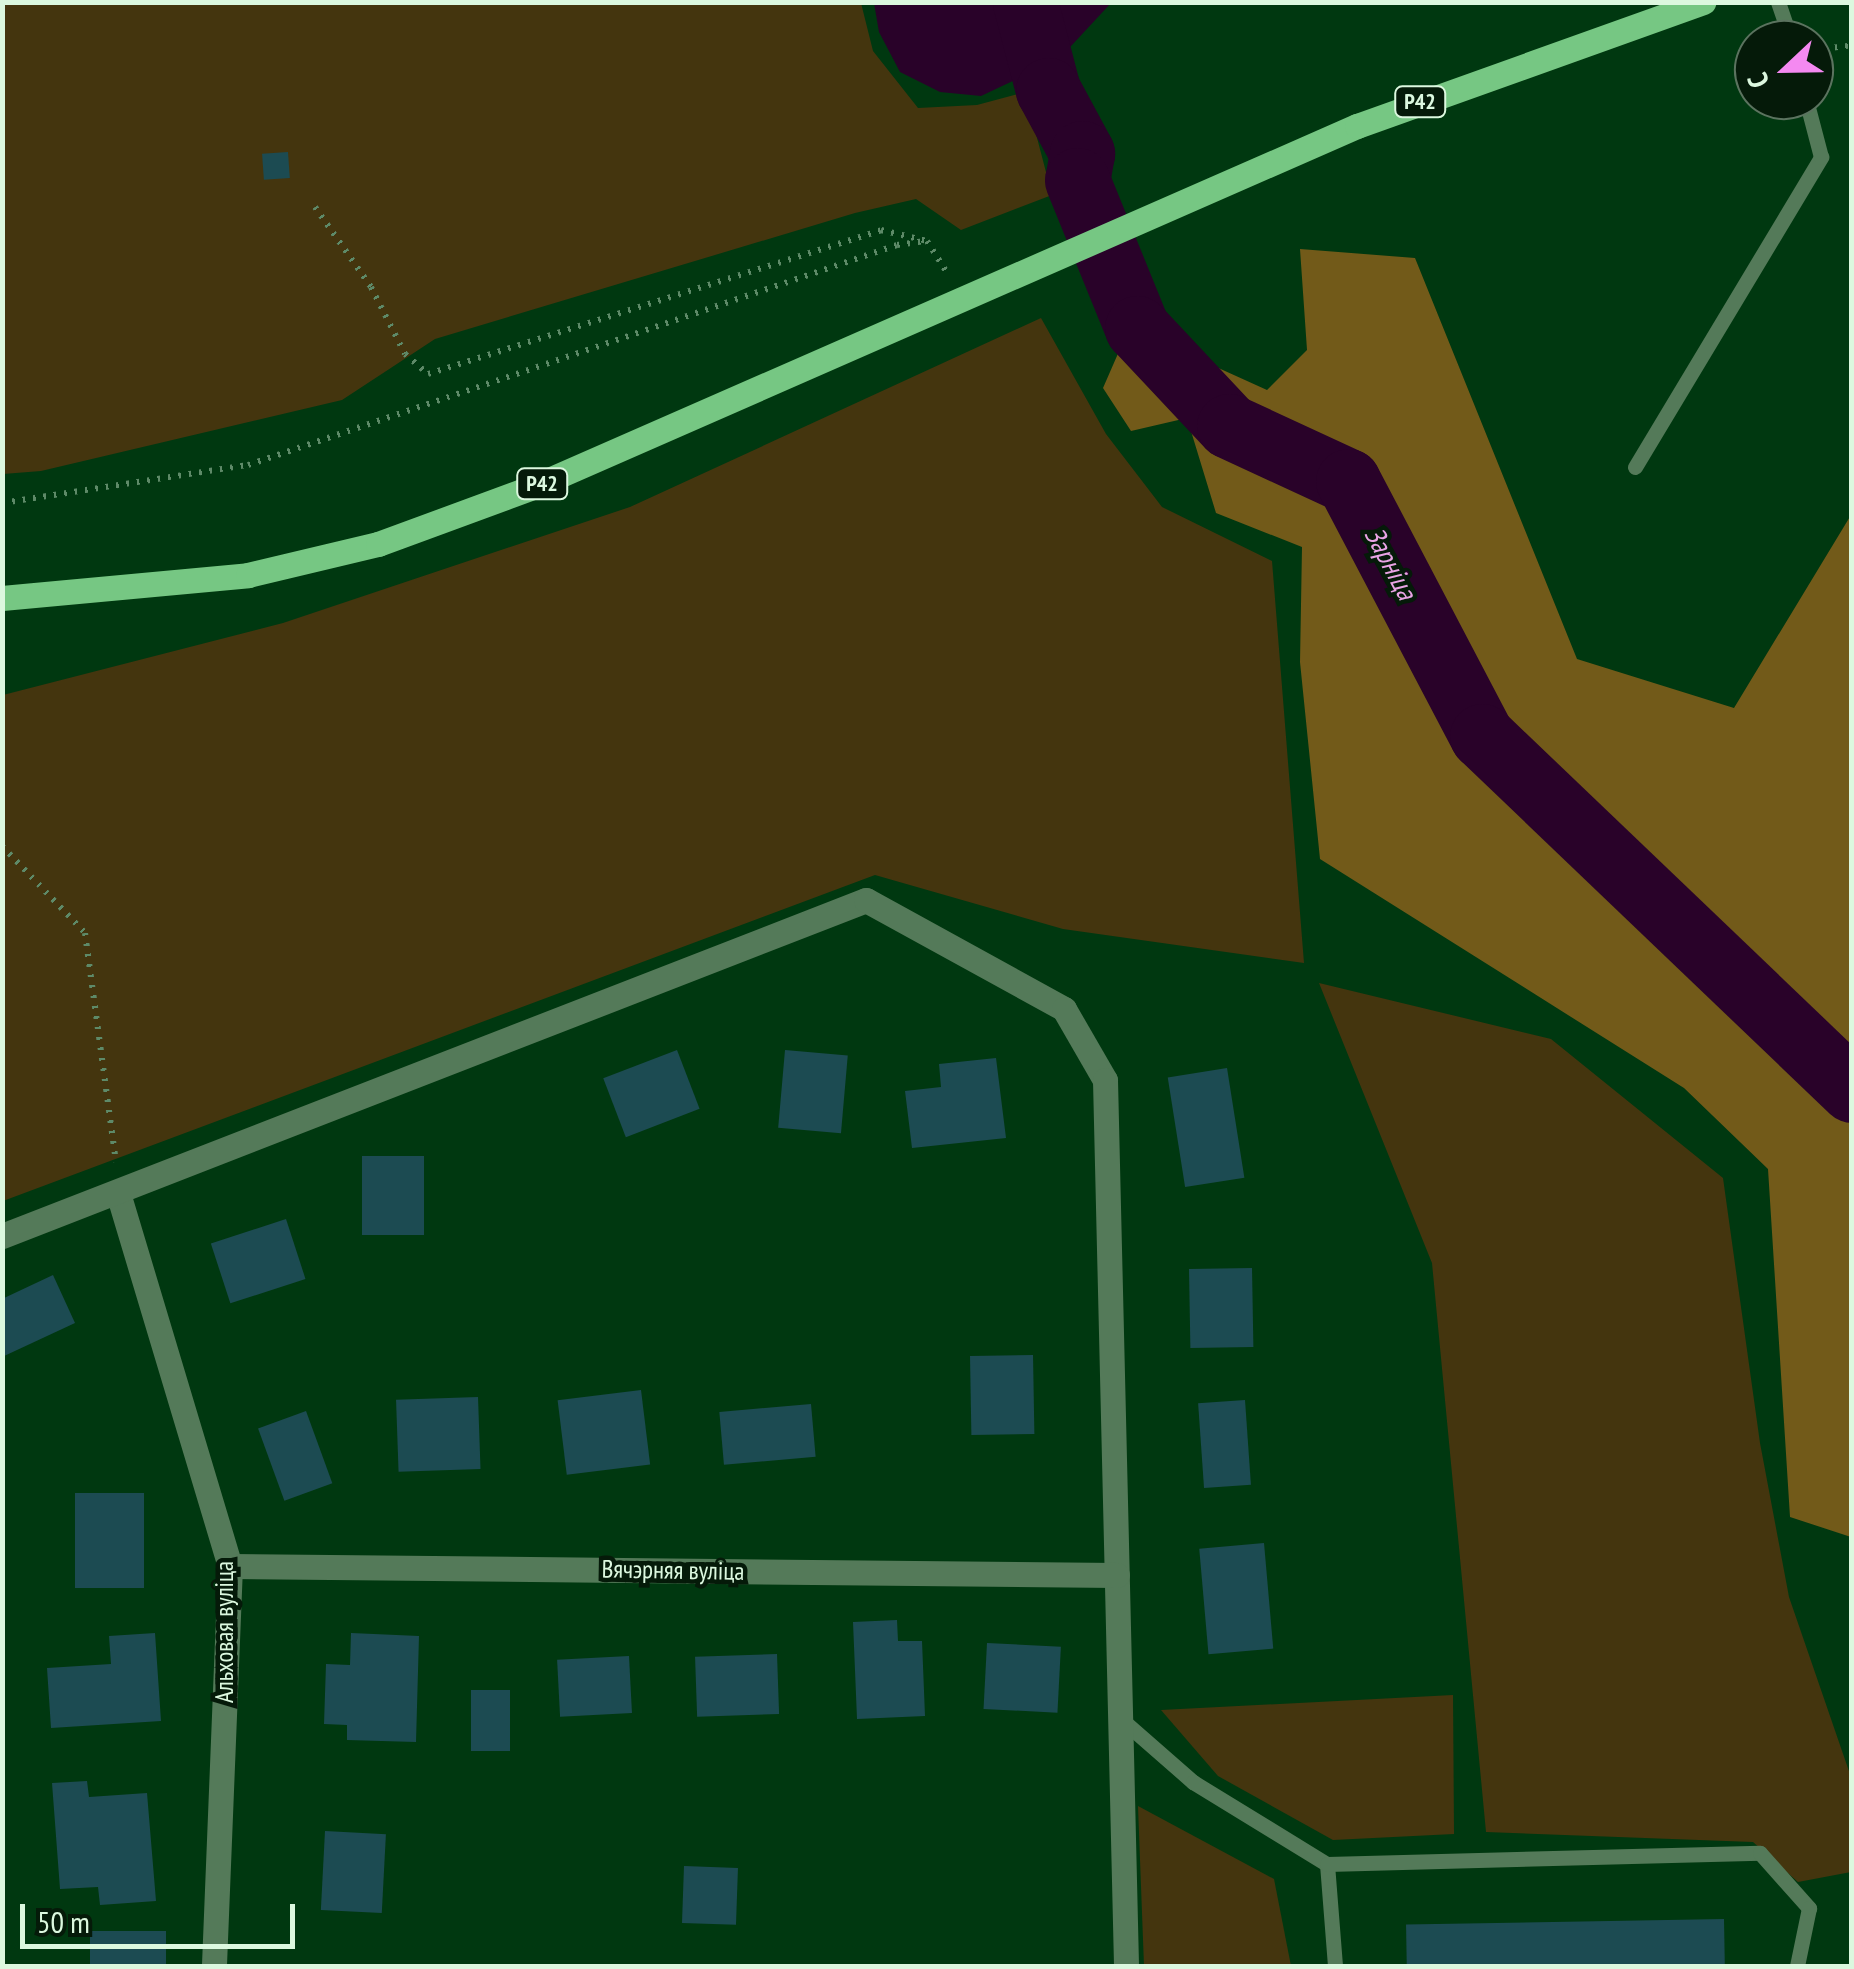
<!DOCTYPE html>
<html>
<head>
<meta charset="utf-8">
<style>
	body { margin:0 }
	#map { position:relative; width:1854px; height:1969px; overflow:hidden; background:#003810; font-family:"PT Sans Narrow",sans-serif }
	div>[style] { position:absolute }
	.green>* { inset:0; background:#44350e }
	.forest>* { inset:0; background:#725a19 }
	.water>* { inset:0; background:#290229 }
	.river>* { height:65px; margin:-32.5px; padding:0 32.5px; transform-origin:32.5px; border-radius:32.5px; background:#290229 }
	.building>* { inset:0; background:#1c4b52; transform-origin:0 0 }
	.path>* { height:6px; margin-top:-3px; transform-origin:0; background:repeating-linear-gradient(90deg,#5e8a68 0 2.5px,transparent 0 10.5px) }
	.service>* { height:15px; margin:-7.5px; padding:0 7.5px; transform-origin:7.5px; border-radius:7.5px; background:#547a59 }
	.minor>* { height:25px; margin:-12.5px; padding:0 12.5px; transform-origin:12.5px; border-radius:12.5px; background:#547a59 }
	.primary>* { height:25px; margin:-12.5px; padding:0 12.5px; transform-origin:12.5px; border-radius:12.5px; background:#76c783 }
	span { translate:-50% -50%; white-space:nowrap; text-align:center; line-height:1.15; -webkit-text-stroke:9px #051a09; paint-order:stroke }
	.shield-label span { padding:2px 8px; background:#051a09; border:2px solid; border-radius:8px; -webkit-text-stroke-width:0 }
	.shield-label { font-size:22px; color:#dcf8df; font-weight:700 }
	.street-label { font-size:25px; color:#dcf8df }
	.water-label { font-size:28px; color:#e9a4e5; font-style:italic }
	.frame { position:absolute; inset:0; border:5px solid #dcf8df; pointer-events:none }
	.north { position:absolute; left:1734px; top:20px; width:100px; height:100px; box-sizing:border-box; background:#051a09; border:2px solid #5b735f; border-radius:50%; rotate:248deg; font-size:28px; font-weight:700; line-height:40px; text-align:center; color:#dcf8df }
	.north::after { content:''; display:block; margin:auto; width:35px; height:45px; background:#f489f1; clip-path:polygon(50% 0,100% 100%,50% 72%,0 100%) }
	.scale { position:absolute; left:20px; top:1904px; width:275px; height:45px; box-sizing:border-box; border:5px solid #dcf8df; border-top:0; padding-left:12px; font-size:30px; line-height:35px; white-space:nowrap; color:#dcf8df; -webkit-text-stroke:8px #051a09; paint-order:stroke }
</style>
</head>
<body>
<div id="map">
	<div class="green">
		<div style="clip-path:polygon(2px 3px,861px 3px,873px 51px,918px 108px,977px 105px,1025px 92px,1052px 195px,961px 230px,916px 199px,855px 213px,435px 339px,342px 400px,41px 471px,3px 474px)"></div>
		<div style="clip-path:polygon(1041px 318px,1106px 434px,1162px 507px,1272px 561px,1304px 963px,1063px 929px,875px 875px,3px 1201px,3px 695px,283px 623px,630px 507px)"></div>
		<div style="clip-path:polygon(1319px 983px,1551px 1039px,1723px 1178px,1760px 1443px,1789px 1597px,1851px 1777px,1851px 1872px,1798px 1882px,1753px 1842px,1486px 1832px,1432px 1263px)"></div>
		<div style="clip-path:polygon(1453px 1695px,1454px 1834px,1333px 1840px,1218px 1776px,1161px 1710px)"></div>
		<div style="clip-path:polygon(1138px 1806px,1274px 1879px,1291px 1966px,1144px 1966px)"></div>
	</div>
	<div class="forest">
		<div style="clip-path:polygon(1300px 249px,1415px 258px,1577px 659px,1734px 708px,1851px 515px,1851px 1537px,1790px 1517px,1768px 1169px,1684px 1088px,1320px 859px,1300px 662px,1302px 547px,1216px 513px,1187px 418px,1131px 431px,1103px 388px,1120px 349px,1172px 347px,1267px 390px,1307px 350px)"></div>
	</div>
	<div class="water">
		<div style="clip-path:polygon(874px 3px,874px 2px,1111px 3px,1059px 59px,981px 96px,940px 92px,900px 72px,879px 32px)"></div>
	</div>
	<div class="river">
		<div style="left:1025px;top:2px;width:91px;rotate:75.4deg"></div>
		<div style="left:1048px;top:90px;width:72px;rotate:61.6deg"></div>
		<div style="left:1082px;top:153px;width:27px;rotate:100deg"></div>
		<div style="left:1077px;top:180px;width:160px;rotate:67.9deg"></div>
		<div style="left:1137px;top:328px;width:134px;rotate:46.8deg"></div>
		<div style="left:1229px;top:426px;width:131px;rotate:24.8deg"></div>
		<div style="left:1348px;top:481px;width:288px;rotate:62.3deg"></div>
		<div style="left:1482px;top:736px;width:512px;rotate:43.73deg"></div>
	</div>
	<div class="building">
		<div style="left:288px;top:152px;width:26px;height:26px;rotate:86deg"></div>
		<div style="left:677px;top:1050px;width:63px;height:79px;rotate:69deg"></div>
		<div style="left:785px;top:1050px;width:63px;height:78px;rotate:5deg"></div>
		<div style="clip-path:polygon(996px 1058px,1006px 1138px,912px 1148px,905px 1091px,941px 1087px,939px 1064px)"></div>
		<div style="left:1227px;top:1068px;width:111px;height:60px;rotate:81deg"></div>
		<div style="left:362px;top:1156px;width:62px;height:79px"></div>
		<div style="left:286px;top:1219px;width:63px;height:79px;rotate:72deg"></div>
		<div style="left:1252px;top:1268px;width:79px;height:63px;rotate:89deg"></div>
		<div style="clip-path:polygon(53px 1275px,75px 1323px,2px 1357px,2px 1299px)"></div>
		<div style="left:1033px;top:1355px;width:79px;height:63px;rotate:89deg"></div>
		<div style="left:641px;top:1390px;width:75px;height:84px;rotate:83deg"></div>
		<div style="left:478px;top:1397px;width:72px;height:82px;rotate:88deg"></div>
		<div style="left:1245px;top:1400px;width:85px;height:47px;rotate:86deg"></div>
		<div style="left:811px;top:1404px;width:53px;height:92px;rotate:85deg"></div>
		<div style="left:306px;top:1411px;width:77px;height:51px;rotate:70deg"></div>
		<div style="left:75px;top:1493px;width:69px;height:95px"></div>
		<div style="left:1264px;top:1543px;width:106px;height:65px;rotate:85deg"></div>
		<div style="clip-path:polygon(897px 1620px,898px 1641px,922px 1641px,925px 1716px,857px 1719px,853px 1622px)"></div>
		<div style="clip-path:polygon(155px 1633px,161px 1721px,51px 1728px,47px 1668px,111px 1664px,109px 1636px)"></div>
		<div style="clip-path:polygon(351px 1633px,419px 1636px,416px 1742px,347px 1740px,347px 1725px,324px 1724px,326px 1664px,350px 1665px)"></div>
		<div style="left:987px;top:1643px;width:74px;height:66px;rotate:3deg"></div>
		<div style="left:777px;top:1654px;width:60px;height:82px;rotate:88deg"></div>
		<div style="left:629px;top:1656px;width:57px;height:72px;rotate:87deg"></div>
		<div style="left:471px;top:1690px;width:39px;height:61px"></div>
		<div style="clip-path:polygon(87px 1781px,89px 1797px,147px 1793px,156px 1901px,100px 1905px,98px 1887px,60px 1889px,52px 1783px)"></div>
		<div style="left:325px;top:1831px;width:61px;height:79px;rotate:3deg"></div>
		<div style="left:684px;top:1866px;width:54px;height:57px;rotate:2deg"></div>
		<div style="left:1724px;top:1919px;width:47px;height:318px;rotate:89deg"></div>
		<div style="left:90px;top:1931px;width:76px;height:35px"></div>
	</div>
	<div class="path">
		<div style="left:1814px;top:50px;width:38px;rotate:-7deg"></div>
		<div style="left:315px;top:207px;width:98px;rotate:55deg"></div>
		<div style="left:371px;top:287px;width:75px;rotate:63.1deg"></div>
		<div style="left:405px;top:354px;width:30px;rotate:41deg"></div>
		<div style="left:428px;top:374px;width:475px;rotate:-17.6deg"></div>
		<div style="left:881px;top:230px;width:47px;rotate:13.4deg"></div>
		<div style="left:927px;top:241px;width:41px;rotate:57.8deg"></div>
		<div style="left:2px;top:503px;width:249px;rotate:-8.8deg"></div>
		<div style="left:248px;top:465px;width:685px;rotate:-18.73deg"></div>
		<div style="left:897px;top:245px;width:30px;rotate:-8deg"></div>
		<div style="left:2px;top:846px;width:120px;rotate:46.3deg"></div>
		<div style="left:85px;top:933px;width:231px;rotate:82.3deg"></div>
	</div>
	<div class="service">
		<div style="left:1778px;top:2px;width:40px;rotate:71.1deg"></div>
		<div style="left:1635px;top:467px;width:362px;rotate:-59deg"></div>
		<div style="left:1821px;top:157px;width:59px;rotate:-104.7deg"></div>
		<div style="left:1121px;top:1719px;width:96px;rotate:41.2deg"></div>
		<div style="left:1193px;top:1782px;width:157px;rotate:31.5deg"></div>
		<div style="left:1327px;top:1864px;width:102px;rotate:85.5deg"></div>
		<div style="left:1327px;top:1864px;width:433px;rotate:-1.5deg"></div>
		<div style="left:1760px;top:1853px;width:74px;rotate:48.3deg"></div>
		<div style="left:1809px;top:1908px;width:59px;rotate:101.7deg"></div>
	</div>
	<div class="minor">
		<div style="left:118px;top:1193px;width:389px;rotate:73.3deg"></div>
		<div style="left:230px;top:1566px;width:400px;rotate:92.3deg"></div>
		<div style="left:2px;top:1236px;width:927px;rotate:-21.25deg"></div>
		<div style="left:866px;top:900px;width:226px;rotate:28.8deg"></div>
		<div style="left:1064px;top:1009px;width:82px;rotate:60deg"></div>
		<div style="left:1105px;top:1080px;width:886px;rotate:88.64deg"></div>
		<div style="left:230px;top:1566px;width:887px;rotate:0.58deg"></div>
	</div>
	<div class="primary">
		<div style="left:2px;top:598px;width:247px;rotate:-5.3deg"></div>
		<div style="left:248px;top:575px;width:134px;rotate:-13.4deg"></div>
		<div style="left:378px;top:544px;width:165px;rotate:-20.2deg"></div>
		<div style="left:533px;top:487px;width:900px;rotate:-23.66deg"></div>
		<div style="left:1357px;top:126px;width:368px;rotate:-19.7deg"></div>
	</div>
	<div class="shield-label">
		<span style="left:1420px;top:102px">Р42</span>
		<span style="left:542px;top:484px">Р42</span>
	</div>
	<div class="street-label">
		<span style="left:673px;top:1570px;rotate:1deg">Вячэрняя вуліца</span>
		<span style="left:224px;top:1632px;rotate:-90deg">Альховая вуліца</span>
	</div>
	<div class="water-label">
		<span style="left:1391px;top:563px;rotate:62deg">Зарніца</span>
	</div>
	<div class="frame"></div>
	<div class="north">С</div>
	<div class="scale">50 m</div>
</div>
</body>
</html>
